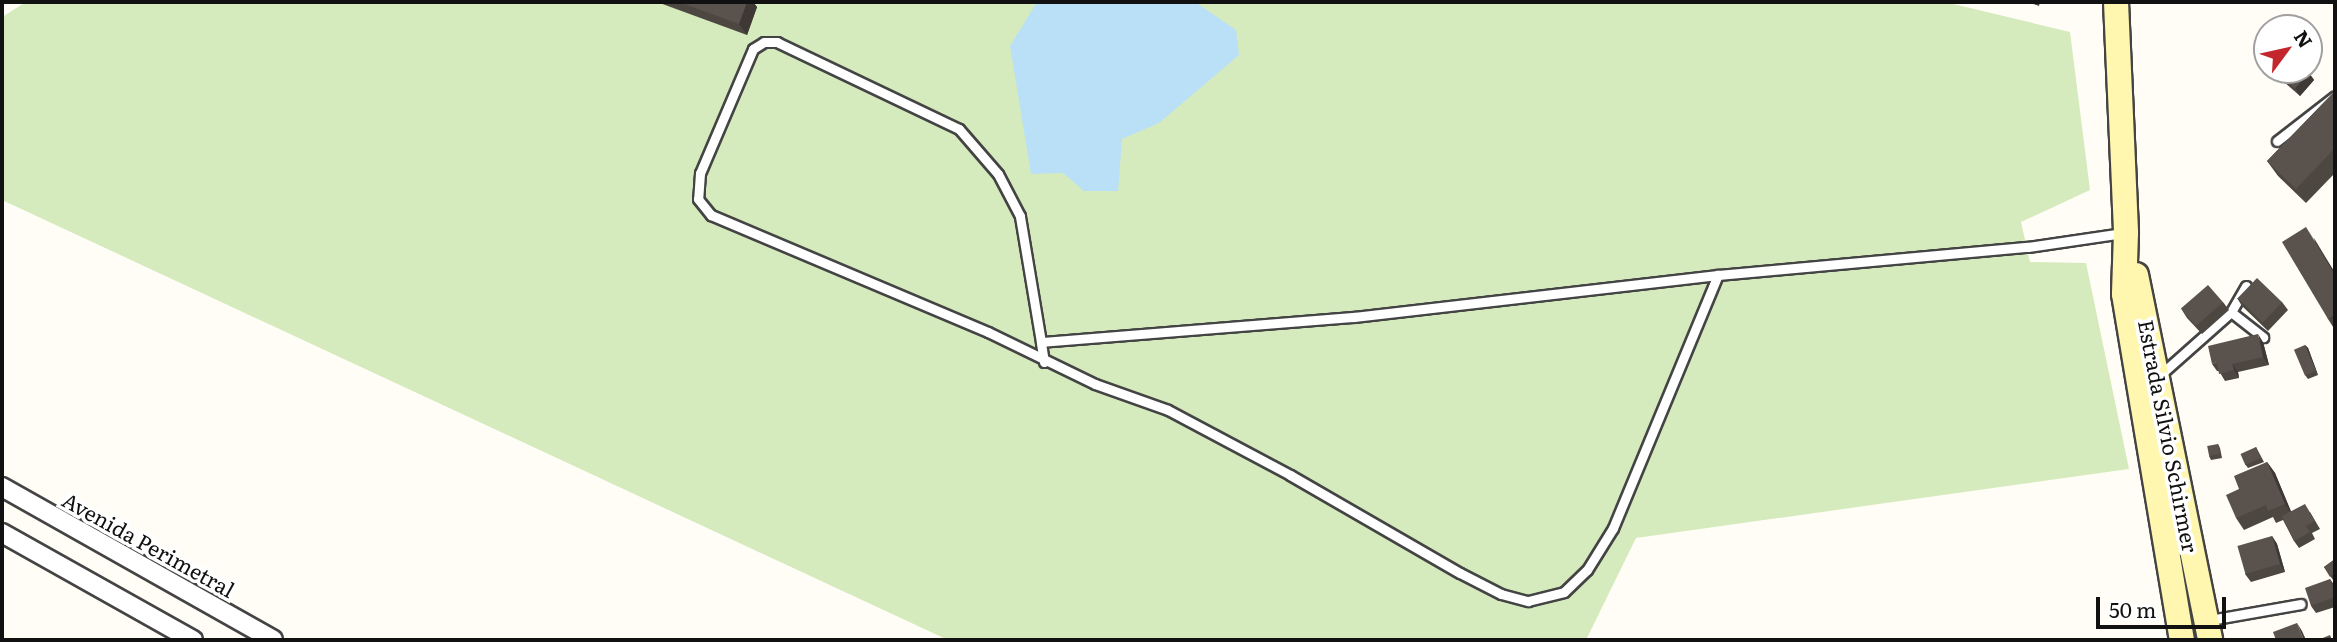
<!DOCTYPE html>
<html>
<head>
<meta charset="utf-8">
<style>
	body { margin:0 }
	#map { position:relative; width:2337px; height:642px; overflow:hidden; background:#fffdf5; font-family:Literata,serif }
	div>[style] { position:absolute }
	.green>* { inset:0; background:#d5ebbd }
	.water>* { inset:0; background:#b9e0f7 }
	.roads { filter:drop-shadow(2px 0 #444) drop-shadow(-2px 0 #444) drop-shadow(0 2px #444) drop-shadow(0 -2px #444) }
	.lane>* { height:9px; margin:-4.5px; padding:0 4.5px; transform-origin:4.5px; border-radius:4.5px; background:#fff }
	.street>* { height:18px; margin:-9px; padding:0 9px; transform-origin:9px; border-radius:9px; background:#fff }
	.secondary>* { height:24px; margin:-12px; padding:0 12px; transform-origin:12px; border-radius:12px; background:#fff6b0 }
	.wall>* { inset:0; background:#4d4742 }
	.shaded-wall>* { inset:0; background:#3f3936 }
	.building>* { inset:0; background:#5a524d; transform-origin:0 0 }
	span { translate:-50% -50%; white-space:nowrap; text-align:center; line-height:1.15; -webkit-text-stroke:7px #fff; paint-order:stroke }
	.street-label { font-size:21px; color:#111 }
	.frame { position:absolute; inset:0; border:4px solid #111; pointer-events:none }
	.north { position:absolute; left:2253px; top:14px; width:70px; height:70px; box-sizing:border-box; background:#fff; border:2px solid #a0a0a0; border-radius:50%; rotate:57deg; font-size:19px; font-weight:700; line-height:28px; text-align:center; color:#111 }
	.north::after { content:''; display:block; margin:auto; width:24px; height:32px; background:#c4262e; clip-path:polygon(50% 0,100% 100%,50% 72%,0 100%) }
	.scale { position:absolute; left:2096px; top:597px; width:130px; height:32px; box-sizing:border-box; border:4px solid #111; border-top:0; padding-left:9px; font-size:21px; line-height:24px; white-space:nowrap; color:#111; -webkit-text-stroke:5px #fff; paint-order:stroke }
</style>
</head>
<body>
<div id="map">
	<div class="green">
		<div style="clip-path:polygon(26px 2px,1945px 2px,2070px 32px,2090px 190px,2021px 222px,2030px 262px,2086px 263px,2129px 469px,1636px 538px,1586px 640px,948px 640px,2px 200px,2px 17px)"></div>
	</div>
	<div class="water">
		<div style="clip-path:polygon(1037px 2px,1195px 2px,1236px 30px,1239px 55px,1159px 123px,1122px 139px,1118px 191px,1084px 191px,1063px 173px,1031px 174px,1010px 46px)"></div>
	</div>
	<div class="roads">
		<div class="lane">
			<div style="left:2277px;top:141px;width:73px;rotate:-37.8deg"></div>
			<div style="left:2231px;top:312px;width:41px;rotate:38deg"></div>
			<div style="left:1041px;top:342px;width:128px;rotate:-99.5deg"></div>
			<div style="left:1020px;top:216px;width:47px;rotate:-117.6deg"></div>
			<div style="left:998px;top:174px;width:60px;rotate:-130.9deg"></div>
			<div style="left:959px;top:129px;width:202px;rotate:-154.5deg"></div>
			<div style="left:777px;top:42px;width:13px;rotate:180deg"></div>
			<div style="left:764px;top:42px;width:13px;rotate:148deg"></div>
			<div style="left:753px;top:49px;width:135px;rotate:113.1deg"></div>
			<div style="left:700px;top:173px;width:26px;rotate:94deg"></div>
			<div style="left:698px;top:199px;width:21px;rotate:51deg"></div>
			<div style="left:711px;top:215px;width:301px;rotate:22.9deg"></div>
			<div style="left:988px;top:332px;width:119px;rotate:25.9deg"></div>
			<div style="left:1095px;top:384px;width:77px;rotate:19.6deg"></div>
			<div style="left:1168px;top:410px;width:138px;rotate:28deg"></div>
			<div style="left:1290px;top:475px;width:196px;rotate:30deg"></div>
			<div style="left:1460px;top:573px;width:46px;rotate:27.1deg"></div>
			<div style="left:1501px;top:594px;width:28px;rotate:15deg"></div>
			<div style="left:1528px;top:601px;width:37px;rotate:-14deg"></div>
			<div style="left:1564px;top:592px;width:32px;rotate:-44deg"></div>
			<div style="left:1587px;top:570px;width:49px;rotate:-58.2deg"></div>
			<div style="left:1613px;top:528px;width:274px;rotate:-67.5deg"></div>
			<div style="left:1044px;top:362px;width:20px;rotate:-99deg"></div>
			<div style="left:1041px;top:342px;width:314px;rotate:-4.6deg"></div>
			<div style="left:1354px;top:317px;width:366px;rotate:-6.6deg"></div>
			<div style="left:1718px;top:275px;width:311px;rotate:-5.2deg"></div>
			<div style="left:2028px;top:247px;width:96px;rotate:-8.4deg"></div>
			<div style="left:2160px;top:375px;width:95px;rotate:-41.6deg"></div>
			<div style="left:2231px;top:312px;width:30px;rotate:-60deg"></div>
			<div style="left:2210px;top:620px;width:92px;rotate:-10deg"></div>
		</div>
		<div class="street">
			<div style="left:2px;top:487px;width:311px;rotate:29.4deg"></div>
			<div style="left:2px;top:533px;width:219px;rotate:29.3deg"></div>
		</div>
		<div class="secondary">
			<div style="left:2116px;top:2px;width:231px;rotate:87.5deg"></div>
			<div style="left:2126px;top:233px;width:61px;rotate:91.9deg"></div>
			<div style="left:2124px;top:294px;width:351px;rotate:80.5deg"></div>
			<div style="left:2136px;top:275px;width:372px;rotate:78.5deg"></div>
		</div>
	</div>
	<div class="wall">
		<div style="clip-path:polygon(657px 2px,753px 2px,757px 7px,747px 35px)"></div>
		<div style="clip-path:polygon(2028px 2px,2040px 2px,2039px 6px)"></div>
		<div style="clip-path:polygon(2309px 73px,2314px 80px,2300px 96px,2284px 82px,2279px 74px)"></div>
		<div style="clip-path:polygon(2335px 91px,2335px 173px,2306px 203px,2278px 176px,2267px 161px)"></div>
		<div style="clip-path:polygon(2314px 238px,2335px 273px,2335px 330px,2328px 319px)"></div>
		<div style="clip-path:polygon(2237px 298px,2282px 302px,2288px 310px,2268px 331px,2242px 306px)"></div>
		<div style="clip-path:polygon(2223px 302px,2229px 310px,2202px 334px,2187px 318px,2182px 310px)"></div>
		<div style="clip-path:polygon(2263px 342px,2269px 365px,2238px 372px,2239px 378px,2225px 381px,2219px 371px,2217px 371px,2212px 364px)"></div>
		<div style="clip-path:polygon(2305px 345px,2308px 348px,2318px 375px,2308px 379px,2305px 375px)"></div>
		<div style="clip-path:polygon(2218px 444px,2220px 448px,2222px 458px,2211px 460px,2209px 456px)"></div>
		<div style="clip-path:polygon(2256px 447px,2264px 462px,2248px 468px,2245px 464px)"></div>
		<div style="clip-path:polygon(2267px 462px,2275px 473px,2291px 512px,2310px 512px,2320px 529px,2312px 533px,2315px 539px,2299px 548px,2294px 541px,2283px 520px,2276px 523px,2273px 517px,2244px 530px,2236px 518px,2239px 489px)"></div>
		<div style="clip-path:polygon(2272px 536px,2277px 544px,2285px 572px,2251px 582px,2245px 574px)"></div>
		<div style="clip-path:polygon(2335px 559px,2335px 579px,2333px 580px,2324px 567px)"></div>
		<div style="clip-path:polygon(2330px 579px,2335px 586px,2335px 607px,2316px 613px,2311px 606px)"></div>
	</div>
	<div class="shaded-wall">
		<div style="clip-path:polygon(747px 2px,753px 2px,757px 7px,747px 35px,739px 24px)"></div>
		<div style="clip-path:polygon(2309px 73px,2314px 80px,2300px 96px,2295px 88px)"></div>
		<div style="clip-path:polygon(2306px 227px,2335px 273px,2335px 275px)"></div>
		<div style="clip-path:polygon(2258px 334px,2263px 342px,2269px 365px,2263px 357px)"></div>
		<div style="clip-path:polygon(2305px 345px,2308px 348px,2318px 375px,2316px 371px)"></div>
		<div style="clip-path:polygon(2232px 364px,2238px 372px,2239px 378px,2234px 370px)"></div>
		<div style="clip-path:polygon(2267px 462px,2275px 473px,2293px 516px,2285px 504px)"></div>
		<div style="clip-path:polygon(2272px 536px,2277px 544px,2285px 572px,2280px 564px)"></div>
		<div style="clip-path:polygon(2297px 623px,2302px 631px,2306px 640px,2305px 640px,2303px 638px)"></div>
	</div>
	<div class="building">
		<div style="clip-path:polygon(679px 2px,747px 2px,739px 24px)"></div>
		<div style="clip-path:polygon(2283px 70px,2306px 70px,2309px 73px,2295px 88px,2279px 74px)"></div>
		<div style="clip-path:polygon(2335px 91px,2335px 148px,2296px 189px,2267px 161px)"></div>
		<div style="clip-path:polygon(2306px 227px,2335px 275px,2335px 314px,2328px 319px,2282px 242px)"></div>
		<div style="left:2257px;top:278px;width:35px;height:28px;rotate:44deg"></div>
		<div style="left:2208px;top:285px;width:23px;height:36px;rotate:49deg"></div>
		<div style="clip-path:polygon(2258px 334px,2263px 357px,2232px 364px,2234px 370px,2219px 374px,2217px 362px,2212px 364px,2208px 346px)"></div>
		<div style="left:2305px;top:345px;width:28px;height:12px;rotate:67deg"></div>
		<div style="left:2218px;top:444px;width:10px;height:11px;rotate:79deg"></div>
		<div style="left:2256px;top:447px;width:12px;height:17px;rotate:66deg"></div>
		<div style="clip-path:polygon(2267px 462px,2285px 504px,2268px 511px,2266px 505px,2236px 518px,2226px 495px,2239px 489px,2234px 476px)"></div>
		<div style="clip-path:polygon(2305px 504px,2315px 521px,2306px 526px,2310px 532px,2294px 541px,2282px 516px)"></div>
		<div style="left:2272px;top:536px;width:29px;height:36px;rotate:74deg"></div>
		<div style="clip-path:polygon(2335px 559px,2335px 573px,2330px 577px,2324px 567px)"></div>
		<div style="clip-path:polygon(2330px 579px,2335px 593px,2335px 597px,2311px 606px,2305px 588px)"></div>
		<div style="clip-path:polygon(2297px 623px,2303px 638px,2298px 640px,2276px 640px,2273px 632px)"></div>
		<div style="clip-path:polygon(2330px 635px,2332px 640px,2318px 640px)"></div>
	</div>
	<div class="street-label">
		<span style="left:2169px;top:436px;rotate:79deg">Estrada Silvio Schirmer</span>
		<span style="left:149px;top:544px;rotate:29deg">Avenida Perimetral</span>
	</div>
	<div class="frame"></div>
	<div class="north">N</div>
	<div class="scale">50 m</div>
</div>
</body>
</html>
